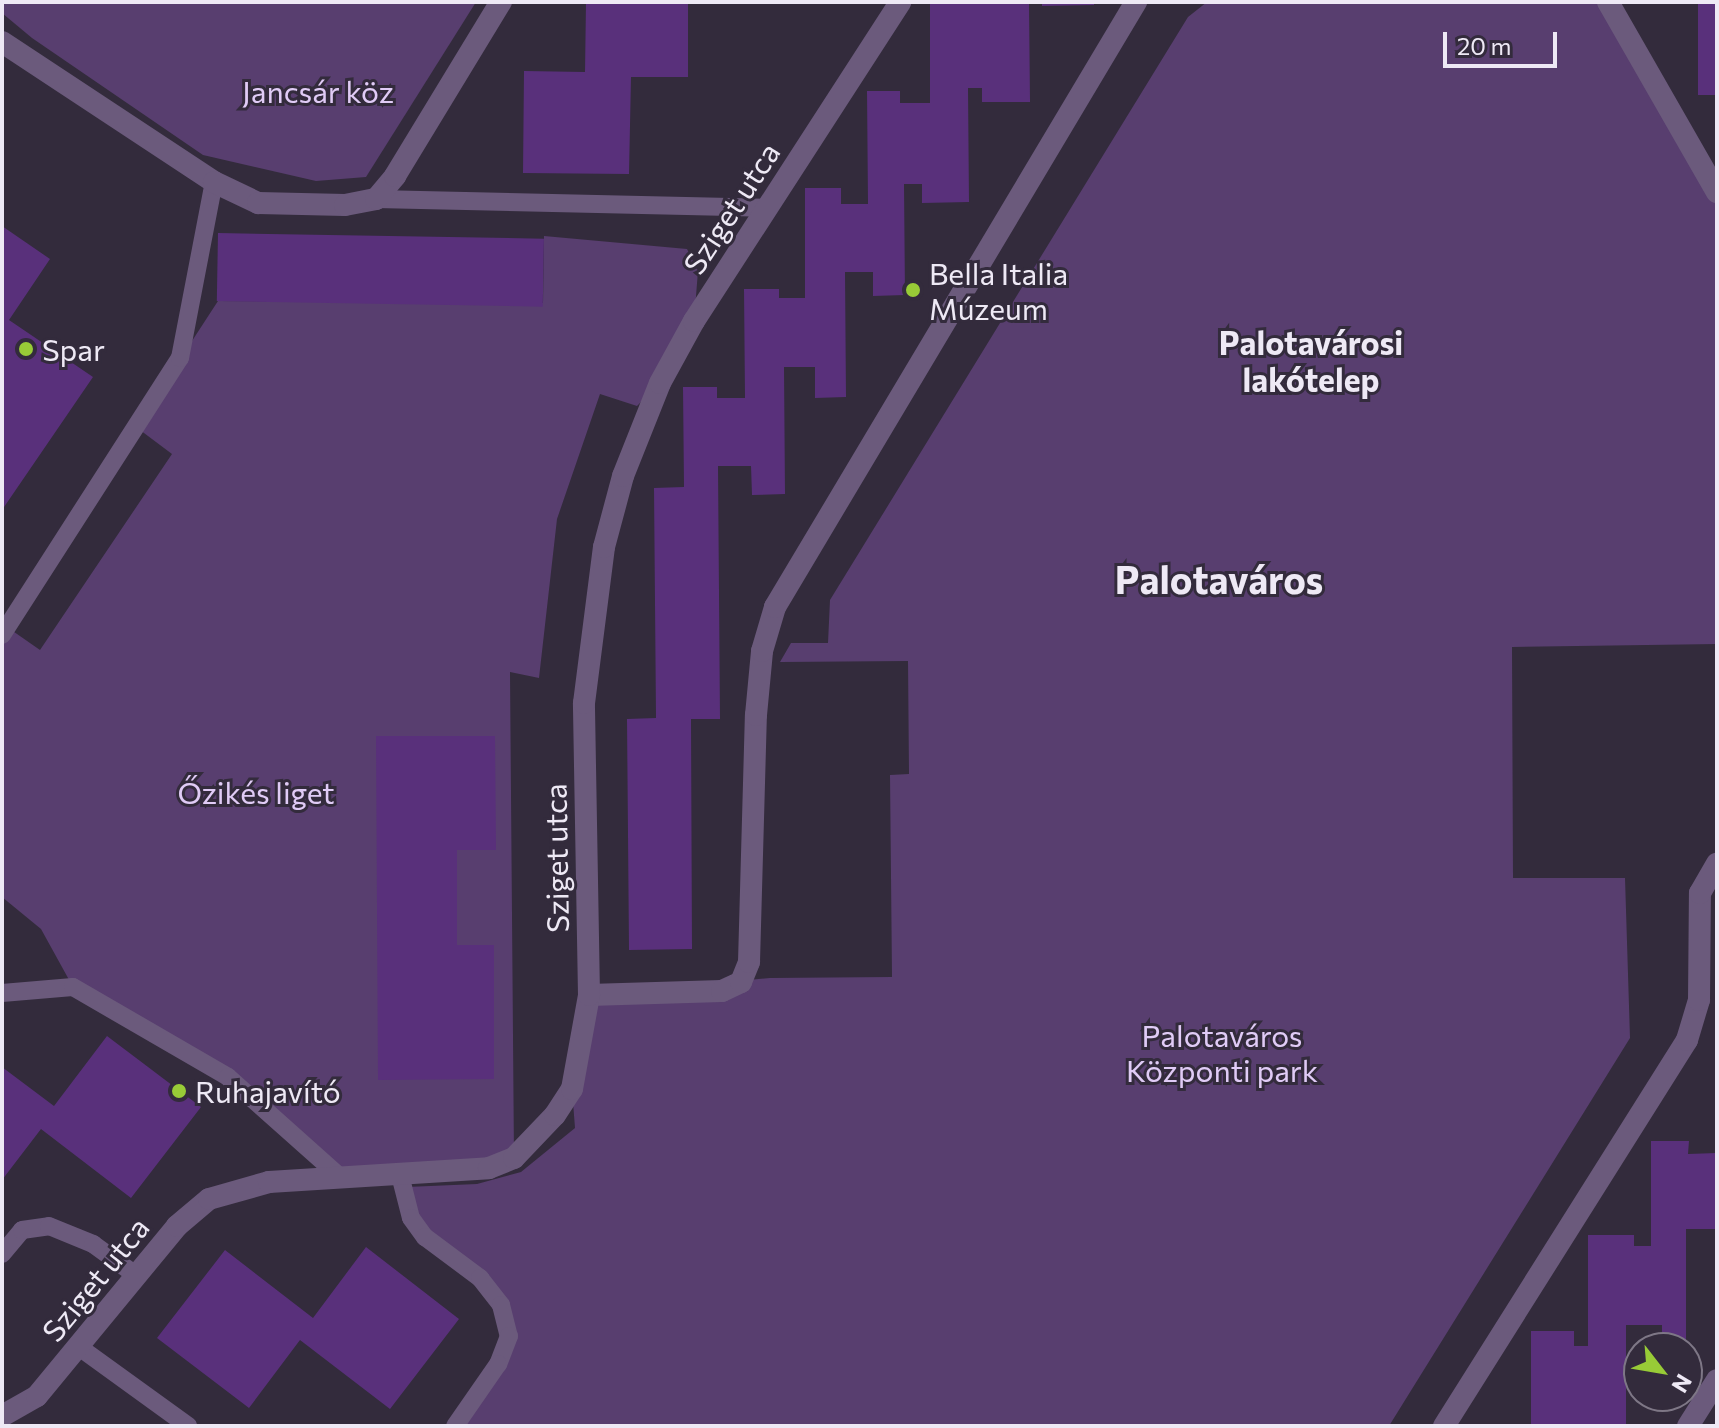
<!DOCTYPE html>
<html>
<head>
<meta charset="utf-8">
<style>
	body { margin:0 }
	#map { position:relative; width:1719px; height:1428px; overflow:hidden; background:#332b3c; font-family:Commissioner,sans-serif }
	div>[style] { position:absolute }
	.green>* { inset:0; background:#583e6f }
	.building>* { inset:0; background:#59307b; transform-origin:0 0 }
	.service>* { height:18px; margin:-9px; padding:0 9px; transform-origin:9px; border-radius:9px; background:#6b5a7c }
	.minor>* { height:22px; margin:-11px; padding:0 11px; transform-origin:11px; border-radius:11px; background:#6b5a7c }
	.dots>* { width:22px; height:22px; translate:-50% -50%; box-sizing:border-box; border:4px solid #332b3c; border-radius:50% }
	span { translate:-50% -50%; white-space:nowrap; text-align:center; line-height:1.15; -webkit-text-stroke:6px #332b3c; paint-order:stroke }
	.park-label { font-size:30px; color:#e0cbf6 }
	.street-label { font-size:30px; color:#eee9f5 }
	.poi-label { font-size:30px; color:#eee9f5 }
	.left { translate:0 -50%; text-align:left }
	.neighbourhood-label { font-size:32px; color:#eee9f5; font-weight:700 }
	.district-label { font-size:38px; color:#eee9f5; font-weight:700 }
	.frame { position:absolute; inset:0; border:4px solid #eee9f5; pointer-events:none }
	.north { position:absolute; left:1623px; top:1332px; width:80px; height:80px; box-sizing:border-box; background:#332b3c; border:2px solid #7e7786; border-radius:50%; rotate:121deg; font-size:22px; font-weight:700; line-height:32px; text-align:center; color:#eee9f5 }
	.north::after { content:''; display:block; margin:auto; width:28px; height:36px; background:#98cb37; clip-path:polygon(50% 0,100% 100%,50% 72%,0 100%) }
	.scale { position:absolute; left:1443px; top:32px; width:114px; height:36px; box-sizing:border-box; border:4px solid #eee9f5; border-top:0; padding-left:10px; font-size:24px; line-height:28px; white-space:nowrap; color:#eee9f5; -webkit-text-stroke:6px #332b3c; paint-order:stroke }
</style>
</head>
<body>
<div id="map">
	<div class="green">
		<div style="clip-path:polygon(2px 2px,476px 2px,366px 177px,316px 181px,203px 155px,32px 38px,2px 13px)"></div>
		<div style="clip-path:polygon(1207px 2px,1608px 2px,1717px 192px,1717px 644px,1512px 647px,1513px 878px,1625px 878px,1630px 1038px,1389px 1426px,455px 1426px,509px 1336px,501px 1305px,419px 1220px,407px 1187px,477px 1184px,521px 1172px,575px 1128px,572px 1089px,589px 995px,770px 978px,892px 977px,890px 775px,909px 774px,908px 661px,780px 662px,791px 643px,828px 643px,830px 600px,1188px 17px)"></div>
		<div style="clip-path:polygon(544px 236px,687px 249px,698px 271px,694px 321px,660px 383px,637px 406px,600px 394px,557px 519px,539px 678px,510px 672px,514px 1158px,339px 1176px,272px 1112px,73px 987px,41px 929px,2px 897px,2px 635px,7px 627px,40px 650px,172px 454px,136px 427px,218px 301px,543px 303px)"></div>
	</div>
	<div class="building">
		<div style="clip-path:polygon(586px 2px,688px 2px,688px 77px,631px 77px,629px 174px,523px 173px,524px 71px,585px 72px)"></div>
		<div style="clip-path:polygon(930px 2px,1029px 2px,1030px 102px,982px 102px,982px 88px,968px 88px,969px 202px,922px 203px,922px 184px,904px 184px,905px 295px,873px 296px,873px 272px,845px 272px,846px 397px,815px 398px,815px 367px,784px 367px,785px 494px,752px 495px,751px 466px,718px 466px,720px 719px,691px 719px,692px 949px,629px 950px,627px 719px,656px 718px,654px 488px,684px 487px,683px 387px,717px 387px,717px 398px,745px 398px,744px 289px,779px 289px,779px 298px,805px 298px,805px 188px,841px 188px,841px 204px,868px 204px,867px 91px,900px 91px,900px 103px,930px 103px)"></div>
		<div style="clip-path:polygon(1042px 2px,1094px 2px,1094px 5px,1042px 6px)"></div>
		<div style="left:1698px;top:2px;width:19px;height:93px"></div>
		<div style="clip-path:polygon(2px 226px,50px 259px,9px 320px,93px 377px,2px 510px)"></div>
		<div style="left:218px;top:233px;width:326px;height:68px;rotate:1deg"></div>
		<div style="clip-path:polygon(376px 736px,495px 736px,496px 850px,457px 850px,457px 945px,494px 945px,494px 1079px,378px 1080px)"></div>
		<div style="clip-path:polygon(107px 1036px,201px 1107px,131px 1198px,41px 1129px,2px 1180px,2px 1067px,54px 1106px)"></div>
		<div style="clip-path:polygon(1651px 1141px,1689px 1141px,1688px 1154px,1717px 1153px,1717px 1229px,1686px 1229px,1686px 1343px,1662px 1343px,1662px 1325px,1626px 1325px,1626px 1426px,1531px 1426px,1531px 1331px,1574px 1331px,1574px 1346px,1588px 1346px,1588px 1235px,1634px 1235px,1634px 1246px,1651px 1246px)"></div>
		<div style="clip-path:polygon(366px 1247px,459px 1319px,390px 1409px,300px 1340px,249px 1408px,157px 1338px,225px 1250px,313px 1318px)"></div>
	</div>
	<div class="service">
		<div style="left:376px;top:199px;width:390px;rotate:1.3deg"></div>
		<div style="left:2px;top:635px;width:329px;rotate:-57.3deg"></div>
		<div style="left:180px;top:358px;width:179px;rotate:-79.1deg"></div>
		<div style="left:2px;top:993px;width:71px;rotate:-4.8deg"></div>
		<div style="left:73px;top:987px;width:179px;rotate:30.1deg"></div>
		<div style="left:228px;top:1077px;width:149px;rotate:41.7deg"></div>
		<div style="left:400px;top:1175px;width:44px;rotate:75.7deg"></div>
		<div style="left:411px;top:1218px;width:24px;rotate:54deg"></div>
		<div style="left:425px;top:1237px;width:69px;rotate:36.7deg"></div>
		<div style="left:480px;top:1278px;width:34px;rotate:52deg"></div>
		<div style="left:501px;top:1305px;width:32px;rotate:76deg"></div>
		<div style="left:509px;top:1336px;width:30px;rotate:111deg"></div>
		<div style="left:498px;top:1364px;width:75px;rotate:124.7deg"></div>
		<div style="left:2px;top:1254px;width:31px;rotate:-50deg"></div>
		<div style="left:22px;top:1230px;width:27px;rotate:-8deg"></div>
		<div style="left:49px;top:1226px;width:48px;rotate:22.2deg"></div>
		<div style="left:93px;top:1244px;width:54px;rotate:36deg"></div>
		<div style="left:79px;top:1347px;width:135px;rotate:35.9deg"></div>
	</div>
	<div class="minor">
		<div style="left:1608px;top:2px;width:219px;rotate:60.2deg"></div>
		<div style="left:2px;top:42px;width:254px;rotate:33.4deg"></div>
		<div style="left:214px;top:182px;width:49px;rotate:25.5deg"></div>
		<div style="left:258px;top:203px;width:87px;rotate:1.3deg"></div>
		<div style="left:345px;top:205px;width:32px;rotate:-11deg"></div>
		<div style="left:376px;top:199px;width:30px;rotate:-50deg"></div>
		<div style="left:395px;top:176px;width:204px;rotate:-58.7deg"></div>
		<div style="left:589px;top:995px;width:133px;rotate:-1.7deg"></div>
		<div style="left:722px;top:991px;width:21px;rotate:-25deg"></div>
		<div style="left:741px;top:982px;width:22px;rotate:-68deg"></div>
		<div style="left:749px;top:962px;width:247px;rotate:-88.4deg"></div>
		<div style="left:756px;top:715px;width:64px;rotate:-84.6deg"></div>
		<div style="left:762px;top:651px;width:46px;rotate:-73.5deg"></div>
		<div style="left:775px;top:607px;width:705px;rotate:-59.18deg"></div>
		<div style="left:2px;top:1416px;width:40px;rotate:-29.7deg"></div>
		<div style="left:37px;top:1396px;width:220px;rotate:-50.5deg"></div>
		<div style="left:177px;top:1226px;width:42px;rotate:-40.2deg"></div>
		<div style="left:209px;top:1199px;width:62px;rotate:-15.8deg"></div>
		<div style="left:269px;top:1182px;width:220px;rotate:-3.6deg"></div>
		<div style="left:489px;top:1168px;width:27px;rotate:-22deg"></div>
		<div style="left:514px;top:1158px;width:59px;rotate:-46.4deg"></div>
		<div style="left:555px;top:1115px;width:31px;rotate:-57deg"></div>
		<div style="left:572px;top:1089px;width:96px;rotate:-79.7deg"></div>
		<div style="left:589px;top:995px;width:292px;rotate:-91deg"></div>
		<div style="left:584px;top:703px;width:157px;rotate:-82.7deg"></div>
		<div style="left:604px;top:547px;width:73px;rotate:-75deg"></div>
		<div style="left:623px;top:476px;width:100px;rotate:-68.3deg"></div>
		<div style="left:660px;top:383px;width:71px;rotate:-61.3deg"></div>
		<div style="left:694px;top:321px;width:380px;rotate:-57.1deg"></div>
		<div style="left:1444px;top:1426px;width:456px;rotate:-57.8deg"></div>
		<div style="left:1687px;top:1040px;width:42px;rotate:-73.3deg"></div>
		<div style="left:1699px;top:1000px;width:107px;rotate:-89.5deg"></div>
		<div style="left:1700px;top:893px;width:34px;rotate:-60deg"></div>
		<div style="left:1688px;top:1426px;width:54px;rotate:-57.8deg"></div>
	</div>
	<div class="dots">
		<div style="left:913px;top:290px;background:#98cb37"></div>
		<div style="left:26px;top:349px;background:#98cb37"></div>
		<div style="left:179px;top:1091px;background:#98cb37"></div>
	</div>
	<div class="park-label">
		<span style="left:318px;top:91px">Jancsár köz</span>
		<span style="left:256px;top:792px">Őzikés liget</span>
		<span style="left:1222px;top:1052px">Palotaváros<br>Központi park</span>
	</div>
	<div class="street-label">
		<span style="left:731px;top:208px;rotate:-57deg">Sziget utca</span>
		<span style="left:556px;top:858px;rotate:-91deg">Sziget utca</span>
		<span style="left:95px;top:1279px;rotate:-51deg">Sziget utca</span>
	</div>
	<div class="poi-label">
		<span class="left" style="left:929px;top:290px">Bella Italia<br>Múzeum</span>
		<span class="left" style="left:42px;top:349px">Spar</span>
		<span class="left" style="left:195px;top:1091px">Ruhajavító</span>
	</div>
	<div class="neighbourhood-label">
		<span style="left:1311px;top:361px">Palotavárosi<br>lakótelep</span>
	</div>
	<div class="district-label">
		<span style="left:1219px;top:579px">Palotaváros</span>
	</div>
	<div class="frame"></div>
	<div class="north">N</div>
	<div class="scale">20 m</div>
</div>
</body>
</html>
